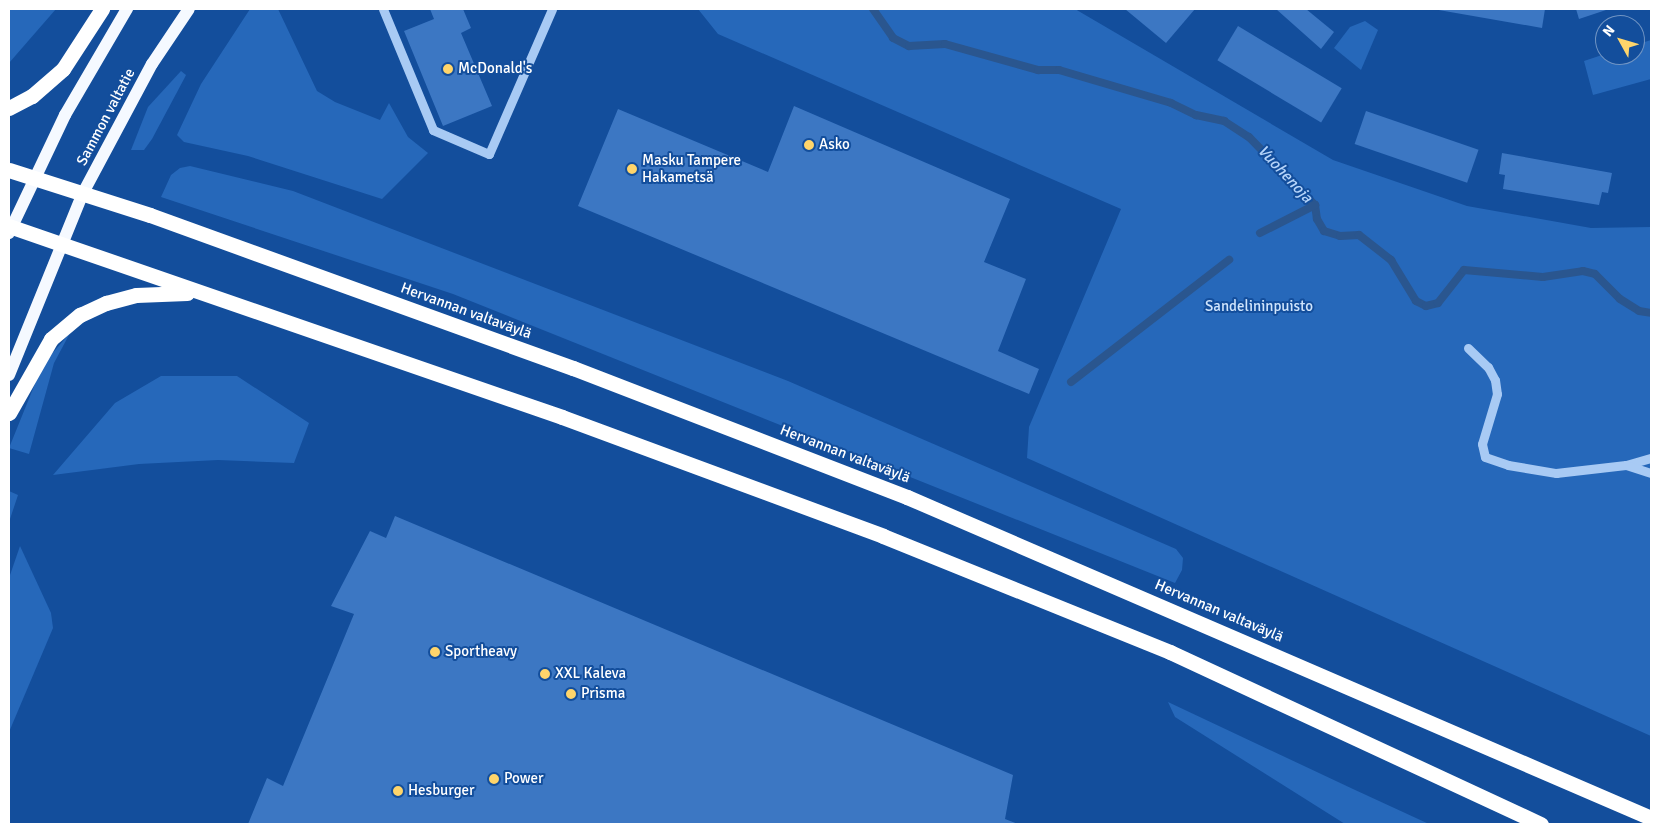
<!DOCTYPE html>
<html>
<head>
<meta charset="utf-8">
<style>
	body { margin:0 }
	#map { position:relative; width:1660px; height:833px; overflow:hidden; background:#134e9c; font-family:Signika,sans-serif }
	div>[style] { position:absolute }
	.green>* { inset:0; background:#2668ba }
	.stream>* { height:8px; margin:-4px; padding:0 4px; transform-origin:4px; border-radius:4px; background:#2a568f }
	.building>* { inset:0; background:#3c77c3; transform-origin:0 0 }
	.minor>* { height:9px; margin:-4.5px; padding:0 4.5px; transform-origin:4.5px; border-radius:4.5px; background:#a8caf4 }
	.major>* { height:12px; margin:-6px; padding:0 6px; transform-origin:6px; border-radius:6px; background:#f5f9ff }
	.highway>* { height:15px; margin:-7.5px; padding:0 7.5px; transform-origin:7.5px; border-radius:7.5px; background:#fff }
	.dots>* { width:14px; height:14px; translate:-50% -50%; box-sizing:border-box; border:2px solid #134e9c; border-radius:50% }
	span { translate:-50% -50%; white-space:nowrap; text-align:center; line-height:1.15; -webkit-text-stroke:4px #134e9c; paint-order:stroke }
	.poi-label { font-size:15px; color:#fff }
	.left { translate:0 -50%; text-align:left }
	.street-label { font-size:15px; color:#fff }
	.park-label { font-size:15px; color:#d0e5fd }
	.water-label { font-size:16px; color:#b5d4fa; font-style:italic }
	.frame { position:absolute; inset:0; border:10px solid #fff; pointer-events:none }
	.north { position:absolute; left:1595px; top:15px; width:50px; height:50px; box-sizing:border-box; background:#134e9c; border:1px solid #7195c4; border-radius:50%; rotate:309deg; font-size:14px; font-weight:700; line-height:20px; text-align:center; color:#fff }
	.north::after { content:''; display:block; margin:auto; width:18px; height:22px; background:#ffd56b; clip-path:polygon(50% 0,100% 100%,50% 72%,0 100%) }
</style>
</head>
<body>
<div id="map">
	<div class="green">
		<div style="clip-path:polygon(9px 9px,56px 9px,9px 63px)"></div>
		<div style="clip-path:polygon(250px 9px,278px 9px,317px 91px,335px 102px,380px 120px,389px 103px,408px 137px,428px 153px,382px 199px,248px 156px,184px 142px,177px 135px,201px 84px)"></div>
		<div style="clip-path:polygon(698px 9px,1075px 9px,1333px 160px,1467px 206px,1591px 228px,1651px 227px,1651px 736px,1027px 458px,1029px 427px,1121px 209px,718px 34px)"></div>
		<div style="clip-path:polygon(1365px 21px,1378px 30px,1361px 70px,1334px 48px,1350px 27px)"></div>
		<div style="clip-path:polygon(1651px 40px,1651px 79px,1593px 95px,1584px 61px,1605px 54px,1635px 55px,1635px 45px)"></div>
		<div style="clip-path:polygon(181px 71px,186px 75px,184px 79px,152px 139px,144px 150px,131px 150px,148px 107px)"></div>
		<div style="clip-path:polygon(190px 166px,293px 191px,788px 381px,1176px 549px,1183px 558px,1182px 570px,1175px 583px,453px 294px,161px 197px,171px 175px,180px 168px)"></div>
		<div style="clip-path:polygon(70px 333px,54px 363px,29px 454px,9px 448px,43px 364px)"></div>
		<div style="clip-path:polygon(161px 376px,237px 376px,309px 423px,294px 463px,218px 460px,139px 464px,53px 475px,115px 403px)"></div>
		<div style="clip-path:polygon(9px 491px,18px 495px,9px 522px)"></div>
		<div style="clip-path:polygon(20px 546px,51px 613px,53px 628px,9px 732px,9px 578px)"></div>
		<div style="clip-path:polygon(1168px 702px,1353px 789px,1429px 824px,1345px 824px,1175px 717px)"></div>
	</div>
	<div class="stream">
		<div style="left:873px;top:9px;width:35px;rotate:55deg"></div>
		<div style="left:893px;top:38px;width:18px;rotate:27deg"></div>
		<div style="left:909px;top:46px;width:36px;rotate:-3deg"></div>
		<div style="left:945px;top:44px;width:97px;rotate:15.6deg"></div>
		<div style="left:1038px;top:70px;width:21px"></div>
		<div style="left:1059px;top:70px;width:117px;rotate:16.4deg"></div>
		<div style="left:1171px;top:103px;width:28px;rotate:26deg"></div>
		<div style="left:1196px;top:115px;width:29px;rotate:12deg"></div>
		<div style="left:1224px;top:121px;width:30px;rotate:33deg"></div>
		<div style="left:1249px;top:137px;width:95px;rotate:45.9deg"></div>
		<div style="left:1315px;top:205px;width:14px;rotate:82deg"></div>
		<div style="left:1317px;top:219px;width:14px;rotate:60deg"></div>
		<div style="left:1324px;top:231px;width:17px;rotate:17deg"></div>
		<div style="left:1340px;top:236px;width:19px;rotate:-3deg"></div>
		<div style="left:1359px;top:235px;width:41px;rotate:38deg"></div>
		<div style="left:1391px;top:260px;width:48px;rotate:58.6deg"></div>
		<div style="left:1416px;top:301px;width:11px;rotate:27deg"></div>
		<div style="left:1426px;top:306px;width:12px;rotate:-14deg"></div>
		<div style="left:1438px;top:303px;width:42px;rotate:-51.8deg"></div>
		<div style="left:1464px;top:270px;width:79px;rotate:5.1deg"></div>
		<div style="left:1543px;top:277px;width:40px;rotate:-8.5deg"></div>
		<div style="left:1583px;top:271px;width:12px;rotate:14deg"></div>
		<div style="left:1595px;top:274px;width:35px;rotate:45deg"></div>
		<div style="left:1620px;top:299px;width:22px;rotate:32deg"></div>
		<div style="left:1639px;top:311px;width:12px;rotate:9deg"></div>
		<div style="left:1260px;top:233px;width:62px;rotate:-27deg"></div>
		<div style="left:1071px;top:382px;width:200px;rotate:-37.7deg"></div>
	</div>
	<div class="building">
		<div style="clip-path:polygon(430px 9px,463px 9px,471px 28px,461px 33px,492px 106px,443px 126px,404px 31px,434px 19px)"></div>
		<div style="clip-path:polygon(1125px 9px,1195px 9px,1166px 43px)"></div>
		<div style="clip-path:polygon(1276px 9px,1306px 9px,1334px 32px,1321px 49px)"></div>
		<div style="clip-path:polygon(1433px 9px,1545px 9px,1542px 28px)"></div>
		<div style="clip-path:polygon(1576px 9px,1609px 9px,1579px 19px)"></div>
		<div style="left:1238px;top:26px;width:121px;height:40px;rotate:31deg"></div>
		<div style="clip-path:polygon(794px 106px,1010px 199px,984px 262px,1026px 279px,998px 351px,1039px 369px,1029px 394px,578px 206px,618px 109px,768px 172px)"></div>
		<div style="left:1366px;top:111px;width:119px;height:35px;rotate:19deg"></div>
		<div style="clip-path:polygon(1502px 153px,1612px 173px,1608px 193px,1602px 192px,1599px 205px,1503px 189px,1505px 175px,1499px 174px)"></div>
		<div style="clip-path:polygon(395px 516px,1013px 775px,1005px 819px,1018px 824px,248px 824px,267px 778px,283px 786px,354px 614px,331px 606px,370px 531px,386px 538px)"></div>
	</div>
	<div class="minor">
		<div style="left:383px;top:9px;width:131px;rotate:67.5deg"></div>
		<div style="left:433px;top:130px;width:61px;rotate:23.2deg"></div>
		<div style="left:489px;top:154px;width:158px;rotate:-66.5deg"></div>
		<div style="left:1468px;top:348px;width:28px;rotate:44deg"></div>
		<div style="left:1488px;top:367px;width:15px;rotate:62deg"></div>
		<div style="left:1495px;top:380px;width:14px;rotate:82deg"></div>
		<div style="left:1497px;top:394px;width:52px;rotate:106.7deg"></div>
		<div style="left:1482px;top:444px;width:13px;rotate:77deg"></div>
		<div style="left:1485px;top:457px;width:24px;rotate:19deg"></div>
		<div style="left:1508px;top:465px;width:49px;rotate:9.5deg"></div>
		<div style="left:1556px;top:473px;width:70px;rotate:-6.5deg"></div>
		<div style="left:1626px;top:465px;width:26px;rotate:-16deg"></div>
		<div style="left:1626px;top:465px;width:26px;rotate:18deg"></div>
	</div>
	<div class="major">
		<div style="left:9px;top:233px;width:131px;rotate:-64.6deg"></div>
		<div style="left:65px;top:115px;width:123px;rotate:-59.7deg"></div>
		<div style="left:9px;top:375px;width:196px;rotate:-67.9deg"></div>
		<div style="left:83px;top:193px;width:146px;rotate:-61.9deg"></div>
		<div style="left:152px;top:64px;width:66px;rotate:-56.1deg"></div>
	</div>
	<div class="highway">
		<div style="left:9px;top:108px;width:26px;rotate:-28deg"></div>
		<div style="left:32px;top:96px;width:41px;rotate:-41.1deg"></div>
		<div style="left:63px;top:69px;width:72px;rotate:-57deg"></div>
		<div style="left:9px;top:170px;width:148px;rotate:17.7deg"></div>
		<div style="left:150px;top:215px;width:450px;rotate:19.9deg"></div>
		<div style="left:573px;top:368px;width:358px;rotate:21.1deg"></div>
		<div style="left:907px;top:497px;width:810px;rotate:23.34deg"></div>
		<div style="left:9px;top:226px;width:585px;rotate:19.05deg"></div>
		<div style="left:562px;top:417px;width:342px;rotate:20.3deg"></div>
		<div style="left:883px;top:536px;width:310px;rotate:22deg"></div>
		<div style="left:1170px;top:652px;width:409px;rotate:24.9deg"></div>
		<div style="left:9px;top:413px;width:85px;rotate:-60.4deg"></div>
		<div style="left:51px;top:339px;width:38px;rotate:-40deg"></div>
		<div style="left:80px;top:315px;width:29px;rotate:-25deg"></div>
		<div style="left:106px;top:303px;width:31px;rotate:-15deg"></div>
		<div style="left:136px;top:295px;width:51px;rotate:-2.2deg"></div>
	</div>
	<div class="dots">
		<div style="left:448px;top:69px;background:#ffd56b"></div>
		<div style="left:809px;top:145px;background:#ffd56b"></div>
		<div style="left:632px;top:169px;background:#ffd56b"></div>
		<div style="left:435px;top:652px;background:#ffd56b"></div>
		<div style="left:545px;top:674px;background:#ffd56b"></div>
		<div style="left:571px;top:694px;background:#ffd56b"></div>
		<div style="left:494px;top:779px;background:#ffd56b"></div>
		<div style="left:398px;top:791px;background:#ffd56b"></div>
	</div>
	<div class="poi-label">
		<span class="left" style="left:458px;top:69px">McDonald's</span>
		<span class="left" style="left:819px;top:145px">Asko</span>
		<span class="left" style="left:642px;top:169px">Masku Tampere<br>Hakametsä</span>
		<span class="left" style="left:445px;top:652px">Sportheavy</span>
		<span class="left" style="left:555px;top:674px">XXL Kaleva</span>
		<span class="left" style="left:581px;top:694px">Prisma</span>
		<span class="left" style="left:504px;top:779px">Power</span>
		<span class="left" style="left:408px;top:791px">Hesburger</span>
	</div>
	<div class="street-label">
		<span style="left:106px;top:117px;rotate:-62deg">Sammon valtatie</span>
		<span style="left:466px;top:311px;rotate:20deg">Hervannan valtaväylä</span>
		<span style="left:845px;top:454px;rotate:21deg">Hervannan valtaväylä</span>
		<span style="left:1219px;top:611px;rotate:23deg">Hervannan valtaväylä</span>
	</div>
	<div class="park-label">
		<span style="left:1259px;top:307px">Sandelininpuisto</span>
	</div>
	<div class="water-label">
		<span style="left:1285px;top:174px;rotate:47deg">Vuohenoja</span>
	</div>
	<div class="frame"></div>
	<div class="north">N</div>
</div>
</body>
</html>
